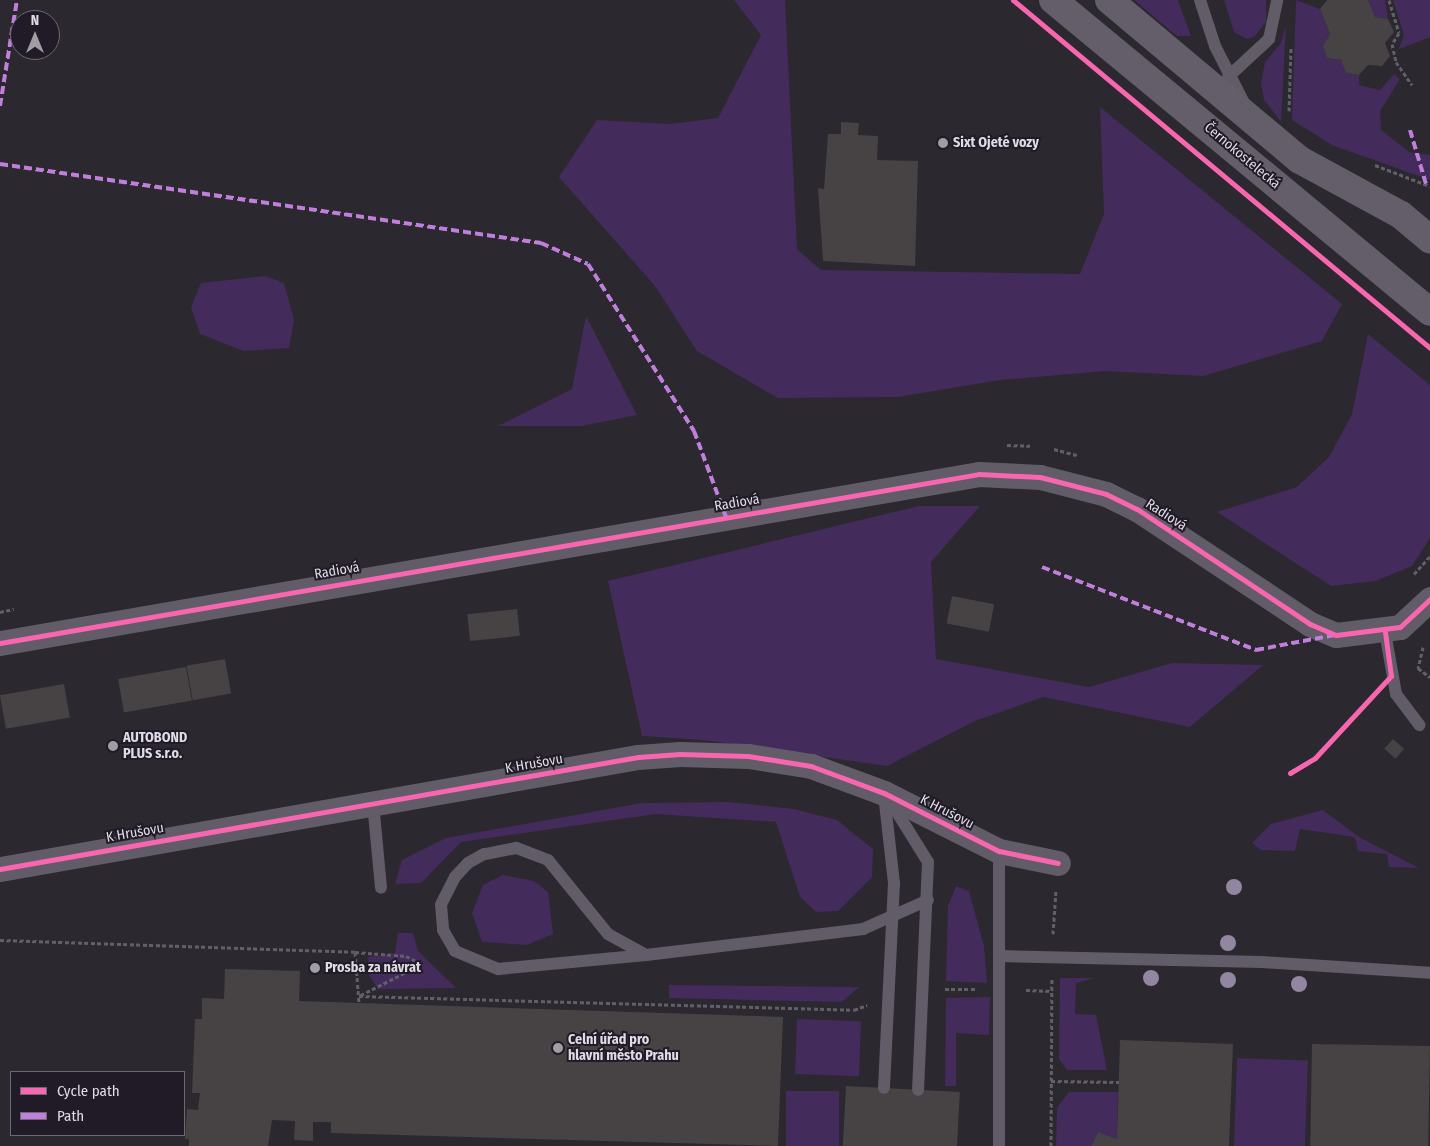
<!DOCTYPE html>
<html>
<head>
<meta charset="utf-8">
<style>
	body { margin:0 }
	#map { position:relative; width:1430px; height:1146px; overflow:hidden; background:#2b282f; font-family:"Fira Sans Condensed",sans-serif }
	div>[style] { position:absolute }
	.green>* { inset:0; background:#432b5c; transform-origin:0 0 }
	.building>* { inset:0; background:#474344; transform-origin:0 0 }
	.path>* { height:3px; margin-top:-1.5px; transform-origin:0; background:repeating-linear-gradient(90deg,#635f68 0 4px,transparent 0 6.5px) }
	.lane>* { height:12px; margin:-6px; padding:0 6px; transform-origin:6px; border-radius:6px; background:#615c68 }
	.street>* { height:25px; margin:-12.5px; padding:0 12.5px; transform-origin:12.5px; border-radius:12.5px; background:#615c68 }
	.secondary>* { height:28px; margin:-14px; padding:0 14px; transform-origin:14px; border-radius:14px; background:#645e6b }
	.quiet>* { height:4px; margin-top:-2px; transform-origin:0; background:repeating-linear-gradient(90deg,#c07fdc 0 8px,transparent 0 12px) }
	.cycleway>* { height:5px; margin:-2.5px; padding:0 2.5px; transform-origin:2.5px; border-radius:2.5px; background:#f766af }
	.trees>* { width:16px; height:16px; margin:-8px; border-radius:50%; background:#9286a1 }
	.dots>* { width:14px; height:14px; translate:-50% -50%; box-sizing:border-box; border:2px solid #211b28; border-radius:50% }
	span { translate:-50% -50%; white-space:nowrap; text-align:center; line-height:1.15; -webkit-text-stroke:4px #211b28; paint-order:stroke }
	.poi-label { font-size:14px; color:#dfdce5; font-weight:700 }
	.left { translate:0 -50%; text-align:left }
	.street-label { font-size:14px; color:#dfdce5 }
	.legend { position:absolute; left:10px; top:1071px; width:175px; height:65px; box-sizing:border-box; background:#211b28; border:1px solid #6d6874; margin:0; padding:6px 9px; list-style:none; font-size:15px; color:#dfdce5 }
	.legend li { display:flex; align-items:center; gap:10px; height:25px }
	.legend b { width:25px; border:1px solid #6d6874 }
	.north { position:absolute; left:10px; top:10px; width:50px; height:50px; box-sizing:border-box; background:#211b28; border:1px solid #6d6874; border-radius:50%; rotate:0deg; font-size:14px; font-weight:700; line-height:20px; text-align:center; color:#dfdce5 }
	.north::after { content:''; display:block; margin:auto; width:18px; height:22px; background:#a09da5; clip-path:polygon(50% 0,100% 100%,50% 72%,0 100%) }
</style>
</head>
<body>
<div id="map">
	<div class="green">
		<div style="clip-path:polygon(734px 0,785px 0,797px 249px,821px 270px,1080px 274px,1104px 214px,1100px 107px,1342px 304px,1322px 341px,1203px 376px,1105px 371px,1000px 380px,898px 397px,778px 398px,697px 351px,655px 286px,559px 177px,597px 120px,670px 124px,718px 118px,761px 35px)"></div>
		<div style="clip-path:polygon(1134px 0,1178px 0,1191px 36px,1177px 36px)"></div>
		<div style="clip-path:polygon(1224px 0,1266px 0,1266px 22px,1255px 36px,1247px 39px,1234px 32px)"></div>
		<div style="clip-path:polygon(1296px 0,1320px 9px,1330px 34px,1323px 46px,1327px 58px,1341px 60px,1346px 73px,1359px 75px,1359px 85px,1380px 90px,1394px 74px,1400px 79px,1380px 111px,1381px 130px,1409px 152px,1430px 155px,1430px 180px,1332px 145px,1292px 120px)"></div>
		<div style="clip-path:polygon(1368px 0,1385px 0,1388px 19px,1375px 17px)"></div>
		<div style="clip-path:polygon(1393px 0,1430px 0,1430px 37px,1399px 49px,1404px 35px)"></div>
		<div style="clip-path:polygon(1286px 25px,1281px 122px,1264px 100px,1261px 83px,1265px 62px,1281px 43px)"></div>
		<div style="clip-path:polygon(265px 276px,284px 283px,294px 320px,289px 348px,244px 351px,200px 334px,191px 307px,201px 283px)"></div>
		<div style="clip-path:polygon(586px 316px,637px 415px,582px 426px,498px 426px,572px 389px)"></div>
		<div style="clip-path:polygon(1368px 334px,1430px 385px,1430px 538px,1412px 566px,1375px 581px,1331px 586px,1217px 512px,1297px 487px,1329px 457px,1352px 414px)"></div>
		<div style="clip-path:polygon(919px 506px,980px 506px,931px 562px,936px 659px,1089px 687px,1172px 663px,1263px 665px,1190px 727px,1043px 697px,975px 721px,887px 766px,703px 740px,642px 736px,608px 581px)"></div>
		<div style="clip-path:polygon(728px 802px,794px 809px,837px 820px,873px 849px,872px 877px,838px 911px,816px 912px,800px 897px,776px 822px,656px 814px,461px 842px,421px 883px,395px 884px,402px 860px,446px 838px,642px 803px)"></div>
		<div style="clip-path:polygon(1323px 810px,1359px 837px,1419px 868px,1389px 867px,1387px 854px,1358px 851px,1355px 837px,1300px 829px,1295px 851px,1261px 850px,1252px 843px,1271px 824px)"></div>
		<div style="clip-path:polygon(503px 875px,534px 881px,548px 892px,553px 934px,527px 945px,482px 942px,472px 913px,483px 885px)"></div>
		<div style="clip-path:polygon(956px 886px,969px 891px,984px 946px,987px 983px,946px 981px,948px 906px)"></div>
		<div style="clip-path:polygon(398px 933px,413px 933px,418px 951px,456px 988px,378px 989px,369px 975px,368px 957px,395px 953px)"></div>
		<div style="clip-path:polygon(1060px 978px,1095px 978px,1076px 983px,1075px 1014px,1096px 1015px,1107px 1070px,1067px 1070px,1059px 1059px)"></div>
		<div style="clip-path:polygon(669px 985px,859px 987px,842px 1002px,669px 998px)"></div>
		<div style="clip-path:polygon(990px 997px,989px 1035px,956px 1033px,956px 1086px,945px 1086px,946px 998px)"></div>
		<div style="left:797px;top:1019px;width:64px;height:55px;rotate:2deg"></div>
		<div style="left:1237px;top:1058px;width:71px;height:88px;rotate:2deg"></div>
		<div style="left:786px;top:1091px;width:53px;height:55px"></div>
		<div style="clip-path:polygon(1069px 1092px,1118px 1092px,1117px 1139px,1098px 1132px,1091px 1146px,1056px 1146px,1057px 1108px)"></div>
	</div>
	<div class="building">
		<div style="clip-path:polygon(1327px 0,1368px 0,1375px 17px,1388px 19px,1394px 32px,1385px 43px,1390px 56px,1382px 66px,1368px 65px,1359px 75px,1346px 73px,1341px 60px,1327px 58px,1323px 46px,1330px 34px,1320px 9px)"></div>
		<div style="clip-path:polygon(841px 122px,859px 123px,858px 135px,878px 136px,877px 160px,918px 161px,915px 266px,823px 261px,818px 188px,824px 189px,828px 134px,841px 134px)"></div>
		<div style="left:952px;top:596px;width:43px;height:28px;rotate:11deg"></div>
		<div style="left:517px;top:609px;width:27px;height:50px;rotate:84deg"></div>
		<div style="left:225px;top:659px;width:35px;height:39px;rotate:80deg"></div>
		<div style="left:186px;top:667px;width:34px;height:69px;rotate:80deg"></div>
		<div style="left:64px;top:684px;width:34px;height:65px;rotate:80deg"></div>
		<div style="left:1393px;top:739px;width:15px;height:13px;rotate:42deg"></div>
		<div style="clip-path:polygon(225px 969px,300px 971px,299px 1001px,783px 1017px,778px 1146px,331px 1133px,331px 1122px,313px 1122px,313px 1141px,294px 1140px,295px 1121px,272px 1120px,268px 1146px,189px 1146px,189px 1139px,185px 1139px,187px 1109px,198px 1110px,200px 1093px,192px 1093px,195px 1019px,202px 1019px,202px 998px,224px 999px)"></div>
		<div style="clip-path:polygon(1120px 1040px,1233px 1044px,1229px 1146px,1091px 1146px,1098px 1132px,1117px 1139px)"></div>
		<div style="left:1312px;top:1044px;width:118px;height:102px;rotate:1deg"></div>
		<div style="left:846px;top:1086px;width:114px;height:60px;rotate:3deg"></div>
	</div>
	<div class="path">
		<div style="left:1013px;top:0;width:15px;rotate:42deg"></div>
		<div style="left:1389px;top:0;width:34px;rotate:73deg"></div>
		<div style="left:1399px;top:33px;width:13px;rotate:122deg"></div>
		<div style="left:1392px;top:44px;width:18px;rotate:77deg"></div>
		<div style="left:1396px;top:62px;width:28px;rotate:55deg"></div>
		<div style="left:1289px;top:111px;width:64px;rotate:-88.2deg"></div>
		<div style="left:1375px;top:165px;width:59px;rotate:20.9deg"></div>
		<div style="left:1423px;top:341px;width:10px;rotate:45deg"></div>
		<div style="left:1007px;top:445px;width:23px;rotate:2deg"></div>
		<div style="left:1054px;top:449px;width:24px;rotate:15deg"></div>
		<div style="left:1414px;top:574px;width:24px;rotate:-48deg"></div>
		<div style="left:0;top:612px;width:14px;rotate:-12deg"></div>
		<div style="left:1423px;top:647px;width:22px;rotate:103deg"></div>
		<div style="left:1418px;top:668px;width:15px;rotate:37deg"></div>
		<div style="left:1290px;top:773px;width:29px;rotate:-31deg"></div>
		<div style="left:1315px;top:758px;width:85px;rotate:-46.9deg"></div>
		<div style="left:1053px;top:934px;width:44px;rotate:-86.1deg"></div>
		<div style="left:0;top:940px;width:355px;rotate:1.9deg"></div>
		<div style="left:355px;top:952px;width:51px;rotate:85.5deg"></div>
		<div style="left:355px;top:952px;width:51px;rotate:4.5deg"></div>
		<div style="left:406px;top:956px;width:18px;rotate:27deg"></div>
		<div style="left:422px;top:964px;width:71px;rotate:153.1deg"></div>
		<div style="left:945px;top:989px;width:31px"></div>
		<div style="left:1026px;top:990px;width:26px;rotate:2deg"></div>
		<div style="left:359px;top:996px;width:495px;rotate:1.6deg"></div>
		<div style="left:854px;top:1010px;width:14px;rotate:-21deg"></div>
		<div style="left:1051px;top:1081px;width:68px;rotate:0.8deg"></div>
		<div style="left:1051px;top:1146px;width:167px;rotate:-89.7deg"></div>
	</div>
	<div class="lane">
		<div style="left:1200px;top:0;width:48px;rotate:71.9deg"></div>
		<div style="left:1215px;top:46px;width:62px;rotate:63deg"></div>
		<div style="left:1228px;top:77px;width:56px;rotate:-42.8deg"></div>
		<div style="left:1269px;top:39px;width:40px;rotate:-78deg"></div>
		<div style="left:1385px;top:632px;width:63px;rotate:79.9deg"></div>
		<div style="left:1396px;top:694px;width:39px;rotate:53deg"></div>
		<div style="left:884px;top:794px;width:90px;rotate:83.6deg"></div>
		<div style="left:894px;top:883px;width:205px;rotate:92.8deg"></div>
		<div style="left:890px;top:801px;width:72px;rotate:58.1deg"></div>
		<div style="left:928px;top:862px;width:228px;rotate:92.5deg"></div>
		<div style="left:373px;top:803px;width:85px;rotate:84.6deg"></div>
		<div style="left:646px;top:955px;width:43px;rotate:-151.1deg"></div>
		<div style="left:608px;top:934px;width:95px;rotate:-129deg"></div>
		<div style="left:548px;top:860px;width:34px;rotate:-159deg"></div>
		<div style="left:516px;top:848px;width:33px;rotate:169deg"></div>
		<div style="left:484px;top:854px;width:18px;rotate:151deg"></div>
		<div style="left:468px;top:863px;width:19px;rotate:133deg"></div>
		<div style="left:455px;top:877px;width:31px;rotate:117deg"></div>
		<div style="left:441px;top:905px;width:25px;rotate:85deg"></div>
		<div style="left:443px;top:930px;width:24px;rotate:60deg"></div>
		<div style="left:455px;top:951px;width:47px;rotate:22.7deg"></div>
		<div style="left:498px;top:969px;width:149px;rotate:-5.4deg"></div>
		<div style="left:646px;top:955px;width:219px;rotate:-6.8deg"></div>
		<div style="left:863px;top:929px;width:71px;rotate:-24deg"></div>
		<div style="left:999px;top:956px;width:263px;rotate:1.3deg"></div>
		<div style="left:1262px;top:962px;width:168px;rotate:3.7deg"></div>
		<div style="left:999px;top:1146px;width:295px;rotate:-90deg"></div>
	</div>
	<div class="street">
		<div style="left:0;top:643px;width:993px;rotate:-9.79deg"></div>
		<div style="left:979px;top:474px;width:61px;rotate:2.8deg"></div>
		<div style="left:1040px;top:477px;width:68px;rotate:14.4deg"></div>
		<div style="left:1106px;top:494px;width:34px;rotate:26deg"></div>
		<div style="left:1137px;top:509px;width:208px;rotate:33.6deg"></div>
		<div style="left:1310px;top:624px;width:28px;rotate:23deg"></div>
		<div style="left:1336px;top:635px;width:64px;rotate:-7.1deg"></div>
		<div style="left:1400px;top:627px;width:41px;rotate:-43deg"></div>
		<div style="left:0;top:869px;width:648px;rotate:-9.96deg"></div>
		<div style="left:638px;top:757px;width:42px;rotate:-4.1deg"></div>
		<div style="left:680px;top:754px;width:68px;rotate:1.7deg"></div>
		<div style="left:748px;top:756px;width:64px;rotate:9deg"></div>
		<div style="left:811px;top:766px;width:78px;rotate:20.3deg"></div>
		<div style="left:884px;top:793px;width:129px;rotate:26.8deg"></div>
		<div style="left:999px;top:851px;width:60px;rotate:11.5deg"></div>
	</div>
	<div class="secondary">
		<div style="left:1053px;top:0;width:489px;rotate:39.6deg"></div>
		<div style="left:1109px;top:0;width:249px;rotate:40deg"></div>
		<div style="left:1300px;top:160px;width:115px;rotate:28.6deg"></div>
		<div style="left:1401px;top:215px;width:38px;rotate:40deg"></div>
	</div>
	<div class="quiet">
		<div style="left:0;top:106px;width:107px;rotate:-80.9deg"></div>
		<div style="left:1410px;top:130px;width:56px;rotate:73.5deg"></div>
		<div style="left:0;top:164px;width:547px;rotate:8.31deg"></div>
		<div style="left:541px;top:243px;width:51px;rotate:24.1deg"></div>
		<div style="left:588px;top:264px;width:198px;rotate:57.6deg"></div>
		<div style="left:694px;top:431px;width:92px;rotate:69.6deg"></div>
		<div style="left:1042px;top:567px;width:230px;rotate:21.2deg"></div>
		<div style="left:1256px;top:650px;width:80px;rotate:-10.8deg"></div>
	</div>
	<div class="cycleway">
		<div style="left:1013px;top:0;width:543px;rotate:39.85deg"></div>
		<div style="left:0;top:643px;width:993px;rotate:-9.79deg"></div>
		<div style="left:979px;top:474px;width:61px;rotate:2.8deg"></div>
		<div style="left:1040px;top:477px;width:68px;rotate:14.4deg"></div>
		<div style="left:1106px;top:494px;width:34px;rotate:26deg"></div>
		<div style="left:1137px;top:509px;width:208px;rotate:33.6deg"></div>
		<div style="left:1310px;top:624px;width:28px;rotate:23deg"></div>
		<div style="left:1336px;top:635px;width:64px;rotate:-7.1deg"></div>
		<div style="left:1400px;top:627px;width:41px;rotate:-43deg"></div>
		<div style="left:1290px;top:773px;width:29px;rotate:-31deg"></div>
		<div style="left:1315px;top:758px;width:112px;rotate:-47.2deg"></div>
		<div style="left:1391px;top:676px;width:44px;rotate:-97.8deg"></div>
		<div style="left:0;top:869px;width:648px;rotate:-9.96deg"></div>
		<div style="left:638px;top:757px;width:42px;rotate:-4.1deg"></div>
		<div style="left:680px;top:754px;width:68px;rotate:1.7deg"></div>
		<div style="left:748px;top:756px;width:64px;rotate:9deg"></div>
		<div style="left:811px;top:766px;width:78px;rotate:20.3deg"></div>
		<div style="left:884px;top:793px;width:129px;rotate:26.8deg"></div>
		<div style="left:999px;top:851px;width:60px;rotate:11.5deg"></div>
	</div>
	<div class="trees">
		<div style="left:1234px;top:887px"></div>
		<div style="left:1228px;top:943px"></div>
		<div style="left:1151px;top:978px"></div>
		<div style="left:1228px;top:980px"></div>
		<div style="left:1299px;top:984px"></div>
	</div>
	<div class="dots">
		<div style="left:943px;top:143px;background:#a09da5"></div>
		<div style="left:113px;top:746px;background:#a09da5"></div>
		<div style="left:315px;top:968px;background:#a09da5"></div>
		<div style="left:558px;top:1048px;background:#a09da5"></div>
	</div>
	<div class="poi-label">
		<span class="left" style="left:953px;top:143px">Sixt Ojeté vozy</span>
		<span class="left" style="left:123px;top:746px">AUTOBOND<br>PLUS s.r.o.</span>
		<span class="left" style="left:325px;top:968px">Prosba za návrat</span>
		<span class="left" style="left:568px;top:1048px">Celní úřad pro<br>hlavní město Prahu</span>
	</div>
	<div class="street-label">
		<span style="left:1242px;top:156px;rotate:40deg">Černokostelecká</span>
		<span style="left:737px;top:503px;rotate:-10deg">Radiová</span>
		<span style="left:1166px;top:515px;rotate:33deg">Radiová</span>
		<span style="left:337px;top:571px;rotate:-10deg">Radiová</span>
		<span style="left:534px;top:764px;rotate:-10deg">K Hrušovu</span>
		<span style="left:947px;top:812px;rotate:27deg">K Hrušovu</span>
		<span style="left:135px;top:833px;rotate:-10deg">K Hrušovu</span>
	</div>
	<ul class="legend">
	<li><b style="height:6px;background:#f766af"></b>Cycle path</li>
	<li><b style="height:6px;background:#c07fdc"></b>Path</li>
	</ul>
	<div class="north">N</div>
</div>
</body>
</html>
